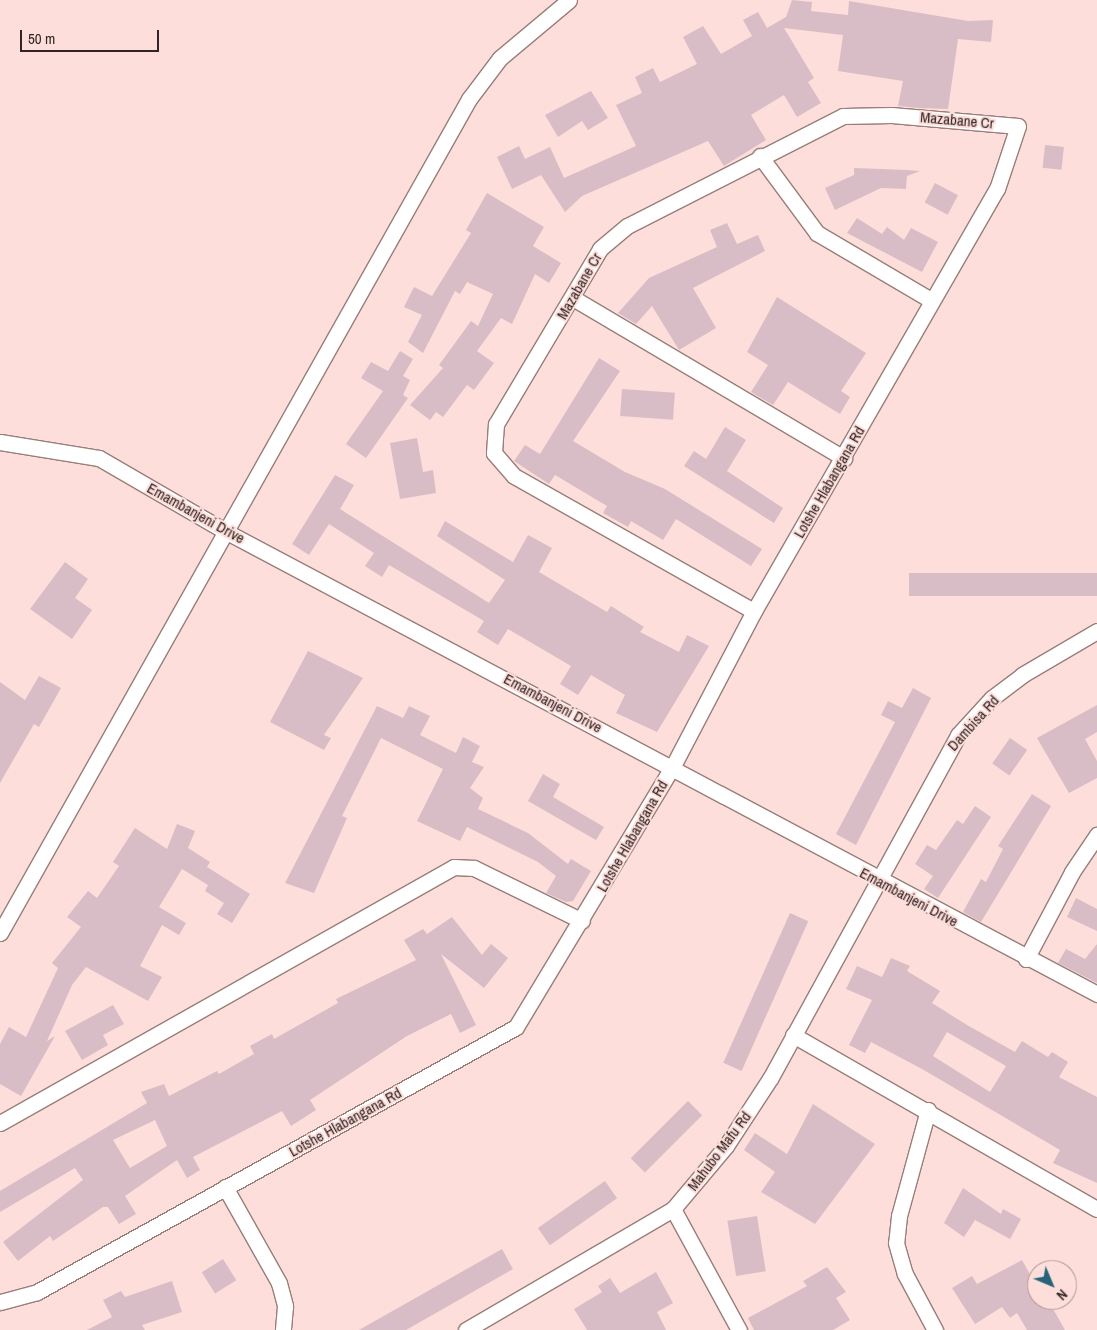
<!DOCTYPE html>
<html>
<head>
<meta charset="utf-8">
<style>
	body { margin:0 }
	#map { position:relative; width:1097px; height:1330px; overflow:hidden; background:#fddeda; font-family:"Archivo Narrow",sans-serif }
	div>[style] { position:absolute }
	.building>* { inset:0; background:#d9bdc6; transform-origin:0 0 }
	.roads { filter:drop-shadow(1px 0 #997d79) drop-shadow(-1px 0 #997d79) drop-shadow(0 1px #997d79) drop-shadow(0 -1px #997d79) }
	.minor>* { height:15px; margin:-7.5px; padding:0 7.5px; transform-origin:7.5px; border-radius:7.5px; background:#fff }
	span { translate:-50% -50%; white-space:nowrap; text-align:center; line-height:1.15; -webkit-text-stroke:4px #fddeda; paint-order:stroke }
	.street-label { font-size:15px; color:#302524 }
	.north { position:absolute; left:1027px; top:1260px; width:50px; height:50px; box-sizing:border-box; background:#fddeda; border:1px solid #ab9491; border-radius:50%; rotate:135deg; font-size:14px; font-weight:700; line-height:20px; text-align:center; color:#302524 }
	.north::after { content:''; display:block; margin:auto; width:18px; height:22px; background:#27637b; clip-path:polygon(50% 0,100% 100%,50% 72%,0 100%) }
	.scale { position:absolute; left:20px; top:30px; width:139px; height:22px; box-sizing:border-box; border:2px solid #302524; border-top:0; padding-left:6px; font-size:15px; line-height:18px; white-space:nowrap; color:#302524; -webkit-text-stroke:4px #fddeda; paint-order:stroke }
</style>
</head>
<body>
<div id="map">
	<div class="building">
		<div style="clip-path:polygon(792px 0,812px 2px,811px 11px,848px 15px,849px 1px,968px 21px,993px 20px,991px 42px,958px 39px,948px 109px,919px 108px,898px 106px,903px 81px,838px 71px,843px 35px,784px 28px,814px 78px,808px 82px,821px 103px,797px 117px,784px 95px,751px 115px,766px 140px,724px 166px,708px 141px,582px 196px,565px 212px,541px 175px,512px 189px,497px 157px,519px 146px,525px 159px,550px 147px,564px 178px,636px 146px,616px 105px,642px 93px,635px 77px,653px 68px,660px 82px,697px 64px,683px 37px,703px 26px,721px 54px,752px 36px,743px 20px,758px 12px,767px 28px,786px 17px)"></div>
		<div style="clip-path:polygon(591px 91px,608px 118px,588px 130px,582px 121px,558px 137px,545px 115px)"></div>
		<div style="left:1045px;top:145px;width:19px;height:23px;rotate:6deg"></div>
		<div style="clip-path:polygon(854px 168px,907px 170px,920px 171px,907px 176px,906px 189px,881px 188px,835px 210px,825px 188px,854px 175px)"></div>
		<div style="left:935px;top:183px;width:26px;height:22px;rotate:28deg"></div>
		<div style="clip-path:polygon(487px 193px,544px 227px,533px 246px,561px 263px,549px 283px,535px 274px,512px 324px,501px 318px,477px 351px,494px 363px,474px 390px,467px 385px,443px 417px,436px 412px,430px 420px,410px 405px,443px 368px,439px 365px,471px 321px,478px 326px,493px 294px,467px 282px,460px 294px,455px 291px,423px 353px,408px 342px,422px 315px,404px 307px,414px 287px,432px 296px,471px 233px,466px 230px)"></div>
		<div style="clip-path:polygon(857px 218px,882px 234px,887px 227px,904px 240px,911px 228px,938px 242px,922px 272px,847px 233px)"></div>
		<div style="clip-path:polygon(727px 223px,737px 244px,758px 235px,765px 251px,693px 288px,716px 328px,679px 350px,652px 306px,636px 324px,618px 313px,649px 278px,717px 247px,710px 230px)"></div>
		<div style="clip-path:polygon(777px 297px,866px 353px,841px 391px,850px 397px,840px 414px,788px 382px,773px 405px,751px 392px,768px 365px,747px 352px)"></div>
		<div style="clip-path:polygon(400px 351px,413px 359px,403px 376px,410px 380px,403px 395px,408px 398px,366px 458px,346px 444px,383px 391px,361px 378px,371px 362px,388px 371px)"></div>
		<div style="clip-path:polygon(599px 358px,620px 371px,573px 441px,625px 472px,665px 489px,762px 549px,751px 566px,676px 519px,663px 540px,631px 521px,628px 527px,603px 513px,607px 506px,555px 475px,549px 484px,514px 461px,525px 445px,540px 454px)"></div>
		<div style="left:622px;top:389px;width:53px;height:27px;rotate:4deg"></div>
		<div style="clip-path:polygon(725px 427px,746px 440px,727px 471px,783px 508px,774px 523px,684px 466px,694px 451px,706px 459px)"></div>
		<div style="clip-path:polygon(417px 438px,423px 472px,433px 470px,436px 493px,400px 499px,390px 443px)"></div>
		<div style="clip-path:polygon(335px 475px,354px 485px,340px 509px,489px 603px,505px 580px,437px 536px,445px 521px,513px 562px,528px 535px,552px 548px,539px 572px,607px 612px,611px 606px,644px 627px,640px 632px,679px 652px,687px 635px,709px 646px,657px 732px,616px 713px,625px 695px,591px 675px,578px 695px,560px 684px,571px 666px,508px 629px,498px 645px,477px 632px,484px 621px,389px 565px,382px 577px,365px 566px,374px 553px,329px 524px,309px 555px,292px 544px)"></div>
		<div style="clip-path:polygon(65px 562px,88px 579px,75px 598px,92px 610px,72px 639px,30px 609px)"></div>
		<div style="left:1097px;top:573px;width:23px;height:188px;rotate:90deg"></div>
		<div style="clip-path:polygon(308px 651px,363px 678px,324px 735px,331px 738px,324px 750px,270px 722px)"></div>
		<div style="clip-path:polygon(39px 676px,61px 688px,39px 727px,34px 724px,0 783px,0 682px,25px 700px)"></div>
		<div style="clip-path:polygon(913px 688px,931px 698px,856px 845px,836px 834px,895px 722px,881px 715px,888px 701px,902px 708px)"></div>
		<div style="clip-path:polygon(1097px 705px,1097px 732px,1085px 739px,1097px 761px,1097px 778px,1069px 793px,1037px 738px)"></div>
		<div style="clip-path:polygon(377px 706px,403px 718px,409px 706px,430px 716px,420px 735px,456px 753px,463px 737px,480px 746px,472px 762px,484px 767px,470px 788px,483px 798px,478px 809px,528px 833px,568px 864px,571px 859px,591px 871px,573px 901px,566px 902px,546px 893px,556px 876px,538px 862px,467px 827px,460px 841px,417px 821px,443px 769px,381px 738px,342px 816px,347px 818px,314px 893px,285px 883px)"></div>
		<div style="left:1010px;top:738px;width:21px;height:31px;rotate:35deg"></div>
		<div style="clip-path:polygon(543px 774px,560px 784px,553px 797px,604px 827px,596px 840px,528px 801px)"></div>
		<div style="clip-path:polygon(1032px 794px,1051px 806px,981px 922px,963px 912px,981px 879px,986px 882px,1003px 849px,998px 846px)"></div>
		<div style="clip-path:polygon(975px 806px,991px 817px,938px 898px,924px 889px,933px 876px,915px 864px,927px 845px,936px 850px,957px 820px,963px 824px)"></div>
		<div style="clip-path:polygon(177px 824px,195px 831px,188px 848px,210px 862px,207px 867px,250px 894px,232px 923px,217px 914px,224px 903px,205px 891px,208px 885px,182px 869px,159px 907px,186px 923px,179px 935px,162px 925px,140px 966px,162px 977px,148px 1001px,86px 967px,72px 985px,47px 1041px,55px 1036px,21px 1096px,0 1084px,0 1044px,9px 1027px,26px 1037px,58px 968px,52px 963px,81px 927px,67px 917px,88px 891px,97px 898px,119px 866px,113px 862px,135px 828px,167px 849px)"></div>
		<div style="clip-path:polygon(1076px 898px,1097px 909px,1097px 931px,1067px 917px)"></div>
		<div style="left:790px;top:913px;width:20px;height:164px;rotate:24deg"></div>
		<div style="clip-path:polygon(evenodd,452px 917px,482px 955px,491px 944px,508px 958px,484px 988px,441px 954px,476px 1025px,460px 1033px,451px 1014px,407px 1036px,310px 1100px,316px 1110px,291px 1126px,282px 1111px,193px 1157px,200px 1170px,187px 1178px,177px 1160px,125px 1196px,136px 1214px,119px 1224px,108px 1207px,103px 1207px,53px 1241px,50px 1236px,18px 1261px,3px 1242px,83px 1180px,75px 1168px,0 1212px,0 1191px,147px 1103px,141px 1092px,164px 1084px,169px 1096px,217px 1071px,219px 1074px,254px 1054px,250px 1046px,272px 1034px,274px 1039px,338px 1003px,336px 999px,416px 960px,404px 940px,423px 929px,427px 934px,452px 917px,155px 1120px,167px 1146px,130px 1168px,113px 1140px,155px 1120px)"></div>
		<div style="clip-path:polygon(1097px 944px,1097px 983px,1058px 963px,1066px 949px,1085px 959px)"></div>
		<div style="clip-path:polygon(evenodd,891px 958px,910px 966px,907px 971px,940px 991px,932px 1003px,967px 1025px,1015px 1052px,1022px 1041px,1048px 1057px,1052px 1052px,1068px 1062px,1059px 1077px,1097px 1097px,1097px 1183px,1053px 1163px,1060px 1150px,922px 1069px,871px 1042px,865px 1053px,849px 1045px,872px 1000px,846px 989px,857px 966px,882px 977px,891px 958px,947px 1032px,1006px 1066px,990px 1092px,933px 1056px,947px 1032px)"></div>
		<div style="clip-path:polygon(113px 1005px,124px 1024px,103px 1035px,108px 1045px,82px 1060px,65px 1031px)"></div>
		<div style="left:688px;top:1101px;width:20px;height:81px;rotate:45deg"></div>
		<div style="clip-path:polygon(813px 1104px,875px 1144px,815px 1224px,761px 1192px,775px 1172px,744px 1150px,755px 1133px,787px 1154px)"></div>
		<div style="left:605px;top:1181px;width:21px;height:82px;rotate:55deg"></div>
		<div style="clip-path:polygon(963px 1188px,1001px 1214px,1003px 1209px,1021px 1219px,1010px 1239px,975px 1220px,964px 1237px,944px 1223px)"></div>
		<div style="left:757px;top:1216px;width:56px;height:30px;rotate:81deg"></div>
		<div style="clip-path:polygon(502px 1249px,513px 1269px,406px 1330px,359px 1330px)"></div>
		<div style="left:223px;top:1259px;width:25px;height:25px;rotate:58deg"></div>
		<div style="clip-path:polygon(1022px 1260px,1037px 1287px,1037px 1300px,1048px 1300px,1065px 1330px,1027px 1330px,1017px 1313px,1010px 1318px,1002px 1307px,975px 1324px,952px 1288px,972px 1276px,977px 1284px)"></div>
		<div style="clip-path:polygon(827px 1267px,846px 1292px,836px 1298px,850px 1320px,833px 1330px,754px 1330px,748px 1318px,807px 1286px,803px 1281px)"></div>
		<div style="clip-path:polygon(656px 1272px,673px 1303px,657px 1312px,666px 1330px,587px 1330px,574px 1309px,602px 1292px,598px 1286px,610px 1278px,620px 1293px)"></div>
		<div style="clip-path:polygon(172px 1281px,182px 1312px,142px 1325px,145px 1330px,87px 1330px,112px 1317px,103px 1300px,121px 1291px,125px 1297px)"></div>
	</div>
	<div class="roads">
		<div class="minor">
			<div style="left:760px;top:156px;width:96px;rotate:53.5deg"></div>
			<div style="left:817px;top:233px;width:130px;rotate:30.5deg"></div>
			<div style="left:573px;top:298px;width:315px;rotate:30.6deg"></div>
			<div style="left:0;top:442px;width:100px;rotate:9.2deg"></div>
			<div style="left:99px;top:458px;width:143px;rotate:30.1deg"></div>
			<div style="left:223px;top:530px;width:990px;rotate:27.96deg"></div>
			<div style="left:0;top:933px;width:957px;rotate:-60.65deg"></div>
			<div style="left:469px;top:99px;width:51px;rotate:-52.9deg"></div>
			<div style="left:500px;top:58px;width:90px;rotate:-40deg"></div>
			<div style="left:1026px;top:959px;width:98px;rotate:-62.1deg"></div>
			<div style="left:1072px;top:872px;width:45px;rotate:-56deg"></div>
			<div style="left:793px;top:1035px;width:350px;rotate:29.8deg"></div>
			<div style="left:928px;top:1110px;width:110px;rotate:105.3deg"></div>
			<div style="left:899px;top:1216px;width:27px;rotate:96deg"></div>
			<div style="left:896px;top:1243px;width:32px;rotate:74deg"></div>
			<div style="left:905px;top:1274px;width:64px;rotate:61.8deg"></div>
			<div style="left:0;top:1123px;width:521px;rotate:-29.42deg"></div>
			<div style="left:454px;top:867px;width:20px;rotate:3deg"></div>
			<div style="left:474px;top:868px;width:120px;rotate:26.1deg"></div>
			<div style="left:225px;top:1187px;width:110px;rotate:60.6deg"></div>
			<div style="left:279px;top:1283px;width:24px;rotate:75deg"></div>
			<div style="left:285px;top:1306px;width:24px;rotate:95deg"></div>
			<div style="left:673px;top:1209px;width:138px;rotate:61.4deg"></div>
			<div style="left:0;top:1302px;width:38px;rotate:-15deg"></div>
			<div style="left:37px;top:1292px;width:547px;rotate:-28.95deg"></div>
			<div style="left:516px;top:1027px;width:305px;rotate:-59deg"></div>
			<div style="left:673px;top:766px;width:175px;rotate:-62.4deg"></div>
			<div style="left:754px;top:611px;width:487px;rotate:-60.1deg"></div>
			<div style="left:997px;top:189px;width:66px;rotate:-71.6deg"></div>
			<div style="left:1018px;top:126px;width:127px;rotate:-175deg"></div>
			<div style="left:891px;top:115px;width:48px;rotate:178.8deg"></div>
			<div style="left:843px;top:116px;width:242px;rotate:153deg"></div>
			<div style="left:627px;top:226px;width:35px;rotate:140deg"></div>
			<div style="left:600px;top:249px;width:204px;rotate:120.7deg"></div>
			<div style="left:496px;top:424px;width:29px;rotate:94deg"></div>
			<div style="left:494px;top:453px;width:30px;rotate:49deg"></div>
			<div style="left:514px;top:476px;width:275px;rotate:29.4deg"></div>
			<div style="left:466px;top:1330px;width:240px;rotate:-30.3deg"></div>
			<div style="left:673px;top:1209px;width:82px;rotate:-49.9deg"></div>
			<div style="left:726px;top:1146px;width:82px;rotate:-56.9deg"></div>
			<div style="left:771px;top:1077px;width:390px;rotate:-61.3deg"></div>
			<div style="left:958px;top:735px;width:50px;rotate:-47.4deg"></div>
			<div style="left:992px;top:698px;width:38px;rotate:-37deg"></div>
			<div style="left:1022px;top:675px;width:87px;rotate:-30.4deg"></div>
		</div>
	</div>
	<div class="street-label">
		<span style="left:957px;top:120px;rotate:5deg">Mazabane Cr</span>
		<span style="left:579px;top:286px;rotate:-60deg">Mazabane Cr</span>
		<span style="left:829px;top:482px;rotate:-60deg">Lotshe Hlabangana Rd</span>
		<span style="left:196px;top:513px;rotate:29deg">Emambanjeni Drive</span>
		<span style="left:553px;top:703px;rotate:28deg">Emambanjeni Drive</span>
		<span style="left:973px;top:723px;rotate:-48deg">Dambisa Rd</span>
		<span style="left:632px;top:836px;rotate:-60deg">Lotshe Hlabangana Rd</span>
		<span style="left:909px;top:897px;rotate:28deg">Emambanjeni Drive</span>
		<span style="left:345px;top:1122px;rotate:-29deg">Lotshe Hlabangana Rd</span>
		<span style="left:719px;top:1151px;rotate:-53deg">Mahubo Mafu Rd</span>
	</div>
	<div class="north">N</div>
	<div class="scale">50 m</div>
</div>
</body>
</html>
